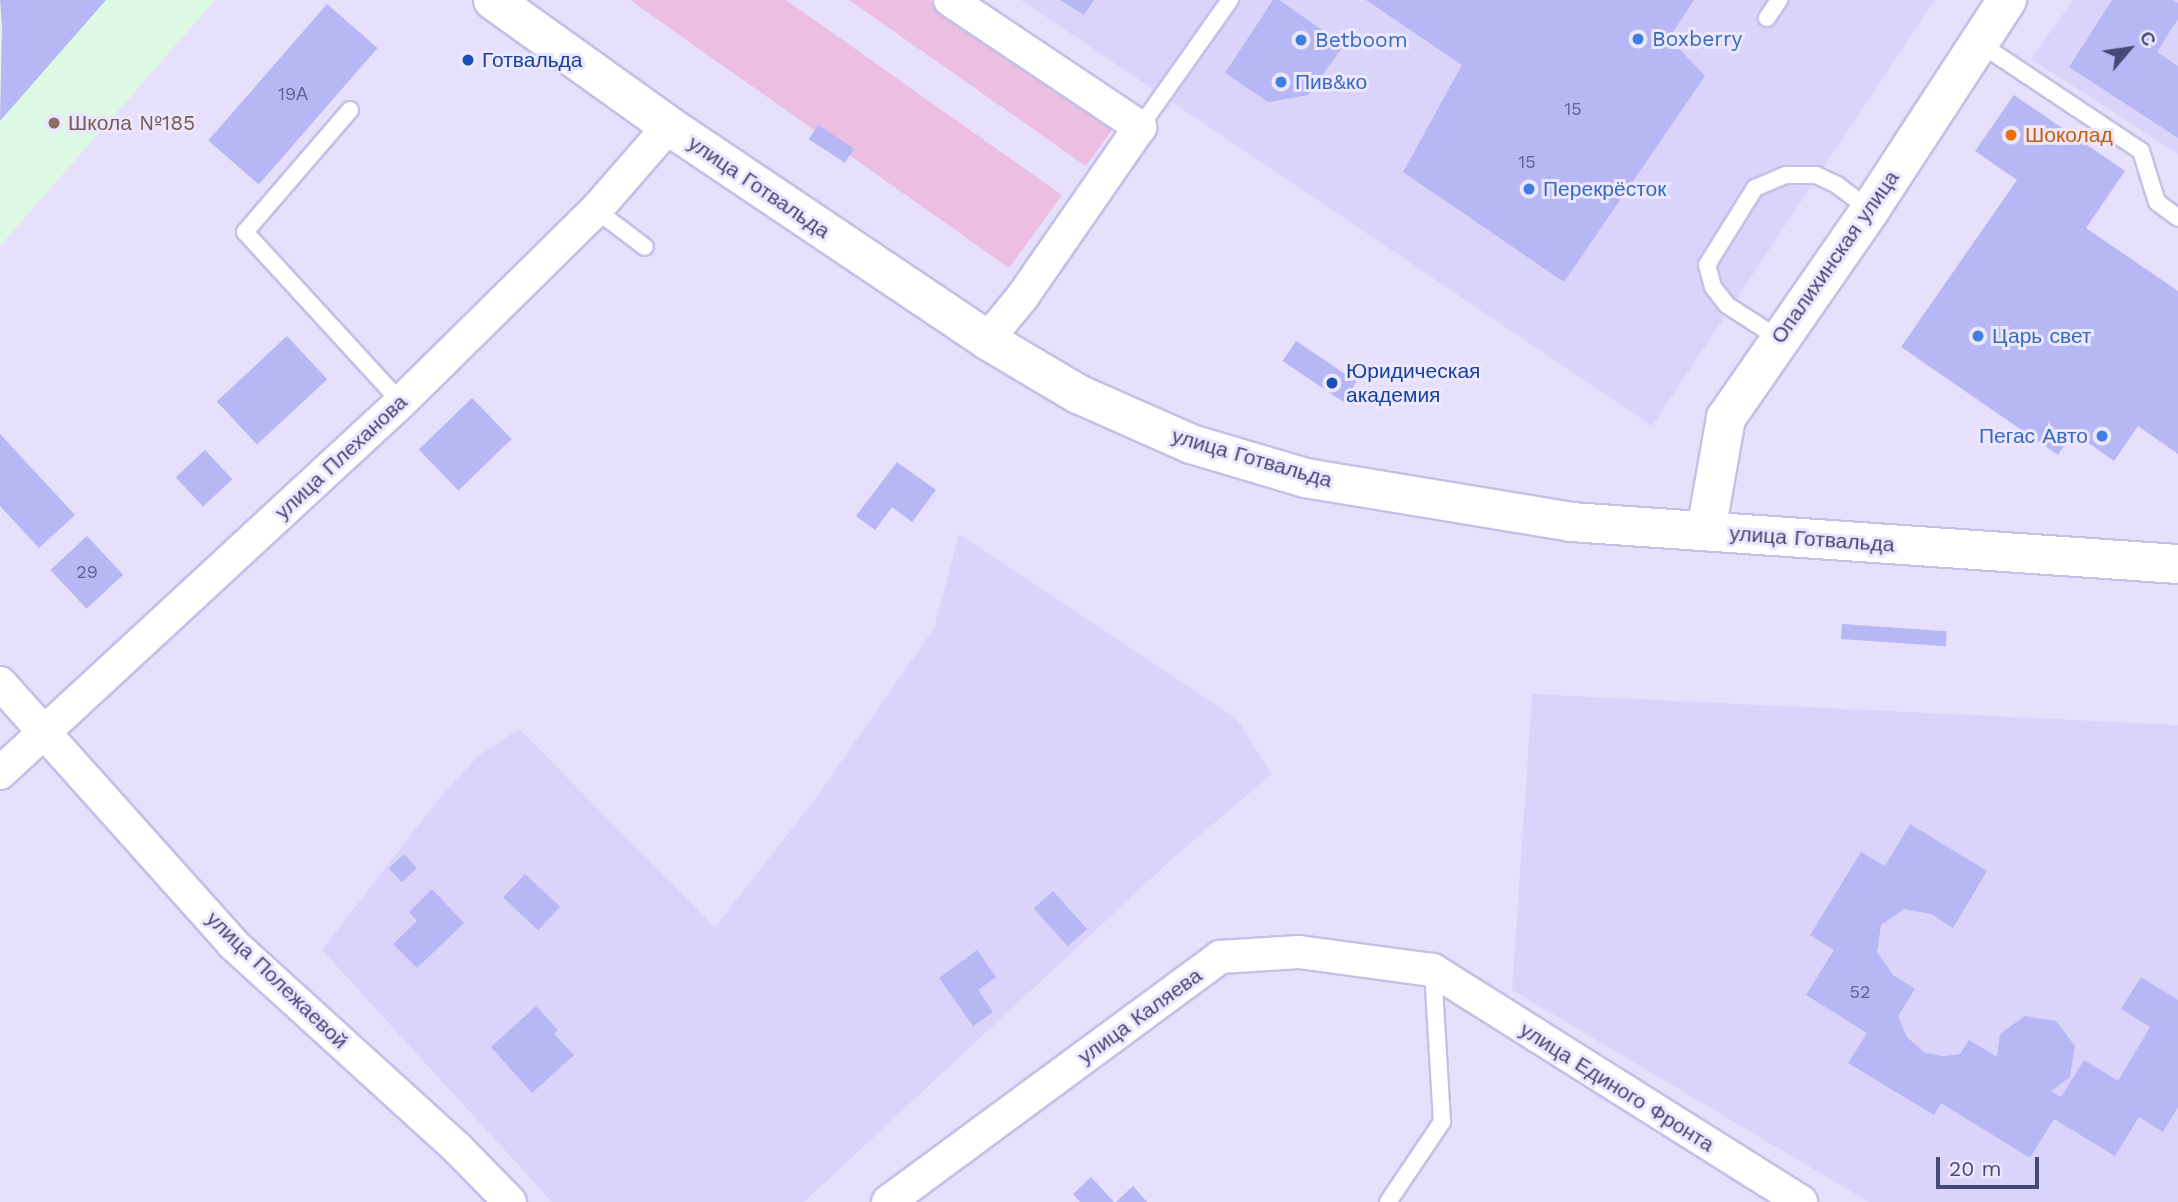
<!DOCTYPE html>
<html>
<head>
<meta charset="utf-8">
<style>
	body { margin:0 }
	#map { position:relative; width:2178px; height:1202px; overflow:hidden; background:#e6e0fd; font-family:"Work Sans",sans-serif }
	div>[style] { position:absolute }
	.residential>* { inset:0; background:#dad4fa }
	.education>* { inset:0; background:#ddf9e4 }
	.green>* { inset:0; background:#ebbee2 }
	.building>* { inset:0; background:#b6b7f4; transform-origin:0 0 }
	.roads { filter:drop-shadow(2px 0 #c4c1e7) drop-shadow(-2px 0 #c4c1e7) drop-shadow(0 2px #c4c1e7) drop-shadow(0 -2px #c4c1e7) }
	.lane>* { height:16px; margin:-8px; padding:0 8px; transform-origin:8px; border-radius:8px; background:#fff }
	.street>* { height:32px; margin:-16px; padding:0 16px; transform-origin:16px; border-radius:16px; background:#fff }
	.secondary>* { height:38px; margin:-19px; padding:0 19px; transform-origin:19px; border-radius:19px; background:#fff }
	.dots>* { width:19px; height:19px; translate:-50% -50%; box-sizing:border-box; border:4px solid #ece7ff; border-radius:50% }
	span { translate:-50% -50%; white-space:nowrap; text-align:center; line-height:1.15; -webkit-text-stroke:6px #ece7ff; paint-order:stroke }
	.number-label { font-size:18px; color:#626495 }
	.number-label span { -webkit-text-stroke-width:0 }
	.shop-label { font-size:21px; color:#366cbe }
	.left { translate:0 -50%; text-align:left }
	.right { translate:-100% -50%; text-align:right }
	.transit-label { font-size:21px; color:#164399 }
	.education-label { font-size:21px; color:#785e54 }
	.food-label { font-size:21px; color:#c56008 }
	.street-label { font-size:21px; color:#464875 }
	.north { position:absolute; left:2094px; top:14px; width:70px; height:70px; -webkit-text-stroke:5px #ece7ff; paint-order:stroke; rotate:61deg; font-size:19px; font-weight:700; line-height:28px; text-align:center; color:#464875 }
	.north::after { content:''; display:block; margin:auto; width:24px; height:32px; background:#464875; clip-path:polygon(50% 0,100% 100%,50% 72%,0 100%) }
	.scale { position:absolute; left:1936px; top:1157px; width:103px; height:32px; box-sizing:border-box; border:4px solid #464875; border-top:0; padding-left:9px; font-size:21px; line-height:24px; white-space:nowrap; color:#464875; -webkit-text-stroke:5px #ece7ff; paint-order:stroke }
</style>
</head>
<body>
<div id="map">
	<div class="residential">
		<div style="clip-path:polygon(1021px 0,1935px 0,1652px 426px)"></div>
		<div style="clip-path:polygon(2073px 0,2178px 0,2178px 154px,2031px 59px)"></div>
		<div style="clip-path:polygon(959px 534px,1236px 718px,1272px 774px,1172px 859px,804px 1202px,552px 1202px,322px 950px,437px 801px,478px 756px,519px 729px,715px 927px,816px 798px,934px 628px)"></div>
		<div style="clip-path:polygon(1532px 694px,2178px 725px,2178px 1202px,1869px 1202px,1512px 990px)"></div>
	</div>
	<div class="education">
		<div style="clip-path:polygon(0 0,215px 0,0 246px)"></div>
	</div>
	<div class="green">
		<div style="clip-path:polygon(630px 0,786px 0,1062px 195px,1009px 268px)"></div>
		<div style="clip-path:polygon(849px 0,930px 0,1114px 127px,1086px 166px)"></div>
	</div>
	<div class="building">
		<div style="clip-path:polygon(0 0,106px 0,0 121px,2px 26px)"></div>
		<div style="clip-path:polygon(1060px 0,1094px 0,1084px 15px)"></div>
		<div style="clip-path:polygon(1273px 0,1279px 0,1344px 45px,1308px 95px,1268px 102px,1225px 73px)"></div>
		<div style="clip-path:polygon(1366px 0,1694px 0,1669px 38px,1705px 76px,1564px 282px,1403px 172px,1462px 65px)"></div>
		<div style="clip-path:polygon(2112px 0,2173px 0,2178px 3px,2178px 19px,2157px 52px,2178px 66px,2178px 138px,2069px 67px)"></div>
		<div style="left:327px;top:4px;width:67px;height:181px;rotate:41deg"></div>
		<div style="clip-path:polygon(2014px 95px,2125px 171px,2086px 228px,2178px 291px,2178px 454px,2138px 426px,2114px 461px,2073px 432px,2058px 455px,1901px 347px,2017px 180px,1975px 151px)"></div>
		<div style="left:818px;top:125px;width:43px;height:17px;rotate:33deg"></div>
		<div style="left:287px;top:336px;width:59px;height:96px;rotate:47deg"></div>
		<div style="left:1296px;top:341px;width:73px;height:24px;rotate:34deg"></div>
		<div style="left:472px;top:398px;width:57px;height:74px;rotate:46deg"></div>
		<div style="clip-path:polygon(0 434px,75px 515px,39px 548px,0 506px)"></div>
		<div style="left:205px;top:450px;width:40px;height:40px;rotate:47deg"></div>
		<div style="clip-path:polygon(897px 462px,936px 490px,912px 522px,892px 507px,875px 530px,856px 516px)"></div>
		<div style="left:87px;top:536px;width:53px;height:50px;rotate:47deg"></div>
		<div style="left:1842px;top:624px;width:105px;height:15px;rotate:4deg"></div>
		<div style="clip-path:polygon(1910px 824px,1987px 871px,1953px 928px,1931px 914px,1904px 909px,1881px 925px,1877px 952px,1893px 975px,1915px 989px,1898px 1016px,1907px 1037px,1925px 1053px,1943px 1056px,1960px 1054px,1969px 1040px,1997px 1057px,2000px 1034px,2025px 1016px,2056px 1021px,2075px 1046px,2070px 1077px,2051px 1091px,2061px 1097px,2084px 1060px,2118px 1081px,2150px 1027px,2121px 1009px,2141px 977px,2178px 1000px,2178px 1107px,2163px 1132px,2139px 1117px,2115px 1156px,2054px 1119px,2030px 1158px,1941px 1103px,1934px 1115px,1848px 1063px,1867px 1033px,1806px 995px,1834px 950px,1810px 935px,1861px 852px,1885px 866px)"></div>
		<div style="left:404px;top:854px;width:19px;height:21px;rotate:47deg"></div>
		<div style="left:525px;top:874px;width:48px;height:32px;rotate:43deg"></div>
		<div style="clip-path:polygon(432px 889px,464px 923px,417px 968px,393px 944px,417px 921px,409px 912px)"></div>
		<div style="left:1053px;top:891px;width:51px;height:26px;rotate:48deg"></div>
		<div style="clip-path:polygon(977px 950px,996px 977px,978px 990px,993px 1012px,973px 1026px,939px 978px)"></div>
		<div style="clip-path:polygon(536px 1006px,558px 1030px,554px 1034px,574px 1055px,532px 1093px,491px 1047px)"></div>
		<div style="clip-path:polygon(1091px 1177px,1114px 1202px,1080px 1202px,1073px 1194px)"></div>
		<div style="clip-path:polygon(1133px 1186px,1147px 1202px,1116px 1202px)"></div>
	</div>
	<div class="roads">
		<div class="lane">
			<div style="left:1767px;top:18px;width:22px;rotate:-56deg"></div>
			<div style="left:1979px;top:43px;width:195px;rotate:33.7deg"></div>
			<div style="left:2141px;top:151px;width:53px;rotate:72.6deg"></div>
			<div style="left:2157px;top:202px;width:26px;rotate:37deg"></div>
			<div style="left:350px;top:110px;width:161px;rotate:130.7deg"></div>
			<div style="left:245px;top:232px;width:231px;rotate:47.5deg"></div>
			<div style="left:1140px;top:127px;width:156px;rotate:-54.7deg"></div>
			<div style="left:596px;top:210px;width:61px;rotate:37.1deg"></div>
			<div style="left:1778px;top:338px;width:61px;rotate:-147.1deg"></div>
			<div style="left:1727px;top:305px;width:23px;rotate:-128deg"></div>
			<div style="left:1713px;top:287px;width:23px;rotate:-105deg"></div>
			<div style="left:1707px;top:265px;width:91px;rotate:-58.1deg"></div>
			<div style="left:1755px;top:188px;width:34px;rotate:-23deg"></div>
			<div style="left:1786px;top:175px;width:30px"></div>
			<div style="left:1816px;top:175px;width:23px;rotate:25deg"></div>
			<div style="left:1837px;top:185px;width:41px;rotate:37.1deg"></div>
			<div style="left:1388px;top:1202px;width:97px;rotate:-56deg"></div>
			<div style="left:1442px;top:1122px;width:152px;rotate:-93.4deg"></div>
		</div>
		<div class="street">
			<div style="left:950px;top:0;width:229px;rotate:33.8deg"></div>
			<div style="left:1140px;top:127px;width:206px;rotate:124.7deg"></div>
			<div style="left:1023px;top:296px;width:57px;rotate:129.3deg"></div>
			<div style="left:0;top:683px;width:350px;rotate:48.2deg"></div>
			<div style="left:233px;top:944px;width:304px;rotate:42.3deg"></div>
			<div style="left:458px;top:1149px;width:74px;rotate:45.5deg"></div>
			<div style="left:0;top:773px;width:546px;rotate:-42.77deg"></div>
			<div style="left:401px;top:402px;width:274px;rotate:-44.6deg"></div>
			<div style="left:596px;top:210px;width:111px;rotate:-49deg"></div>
			<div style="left:888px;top:1202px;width:413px;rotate:-36.4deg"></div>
			<div style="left:1220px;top:957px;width:79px;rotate:-3.6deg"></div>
			<div style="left:1299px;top:952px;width:135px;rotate:7.7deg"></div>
			<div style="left:1433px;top:970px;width:435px;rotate:32.2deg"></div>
		</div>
		<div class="secondary">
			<div style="left:493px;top:0;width:216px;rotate:35.6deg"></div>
			<div style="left:669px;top:126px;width:383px;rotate:33.9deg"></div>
			<div style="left:987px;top:340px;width:106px;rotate:30.7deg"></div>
			<div style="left:1078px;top:394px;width:124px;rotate:23.9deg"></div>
			<div style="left:1191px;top:444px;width:120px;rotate:16.5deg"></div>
			<div style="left:1306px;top:478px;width:269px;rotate:9.4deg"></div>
			<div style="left:1571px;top:522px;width:608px;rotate:3.96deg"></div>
			<div style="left:1706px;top:531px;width:115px;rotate:-80deg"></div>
			<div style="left:1726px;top:418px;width:253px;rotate:-55.3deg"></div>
			<div style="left:1870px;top:210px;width:251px;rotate:-56.9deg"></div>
		</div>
	</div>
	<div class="dots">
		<div style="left:1638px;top:39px;background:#3f7fe0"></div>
		<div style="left:1301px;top:40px;background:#3f7fe0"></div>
		<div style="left:468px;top:60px;background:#1a4fb4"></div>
		<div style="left:1281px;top:82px;background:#3f7fe0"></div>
		<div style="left:54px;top:123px;background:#8d6e63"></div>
		<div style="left:2011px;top:135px;background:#e8710a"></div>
		<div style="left:1529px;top:189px;background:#3f7fe0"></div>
		<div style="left:1978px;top:336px;background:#3f7fe0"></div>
		<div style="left:1332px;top:383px;background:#1a4fb4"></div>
		<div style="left:2102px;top:436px;background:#3f7fe0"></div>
	</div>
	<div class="number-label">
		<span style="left:293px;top:94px">19А</span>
		<span style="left:1573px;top:109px">15</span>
		<span style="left:1527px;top:162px">15</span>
		<span style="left:87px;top:572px">29</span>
		<span style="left:1860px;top:992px">52</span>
	</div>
	<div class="shop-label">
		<span class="left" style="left:1652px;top:39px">Boxberry</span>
		<span class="left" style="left:1315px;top:40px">Betboom</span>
		<span class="left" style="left:1295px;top:82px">Пив&amp;ко</span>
		<span class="left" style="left:1543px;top:189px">Перекрёсток</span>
		<span class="left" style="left:1992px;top:336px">Царь свет</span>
		<span class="right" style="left:2088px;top:436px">Пегас Авто</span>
	</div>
	<div class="transit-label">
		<span class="left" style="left:482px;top:60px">Готвальда</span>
		<span class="left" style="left:1346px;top:383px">Юридическая<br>академия</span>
	</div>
	<div class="education-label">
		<span class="left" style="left:68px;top:123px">Школа №185</span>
	</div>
	<div class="food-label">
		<span class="left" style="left:2025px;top:135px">Шоколад</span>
	</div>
	<div class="street-label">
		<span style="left:759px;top:187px;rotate:34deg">улица Готвальда</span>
		<span style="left:1835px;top:257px;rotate:-55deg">Опалихинская улица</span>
		<span style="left:341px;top:457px;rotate:-43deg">улица Плеханова</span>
		<span style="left:1252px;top:458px;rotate:16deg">улица Готвальда</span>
		<span style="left:1812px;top:539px;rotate:4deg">улица Готвальда</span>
		<span style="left:277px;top:980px;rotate:44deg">улица Полежаевой</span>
		<span style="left:1140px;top:1016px;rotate:-36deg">улица Каляева</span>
		<span style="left:1617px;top:1087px;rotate:32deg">улица Единого Фронта</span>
	</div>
	<div class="north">С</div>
	<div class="scale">20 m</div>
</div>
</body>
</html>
